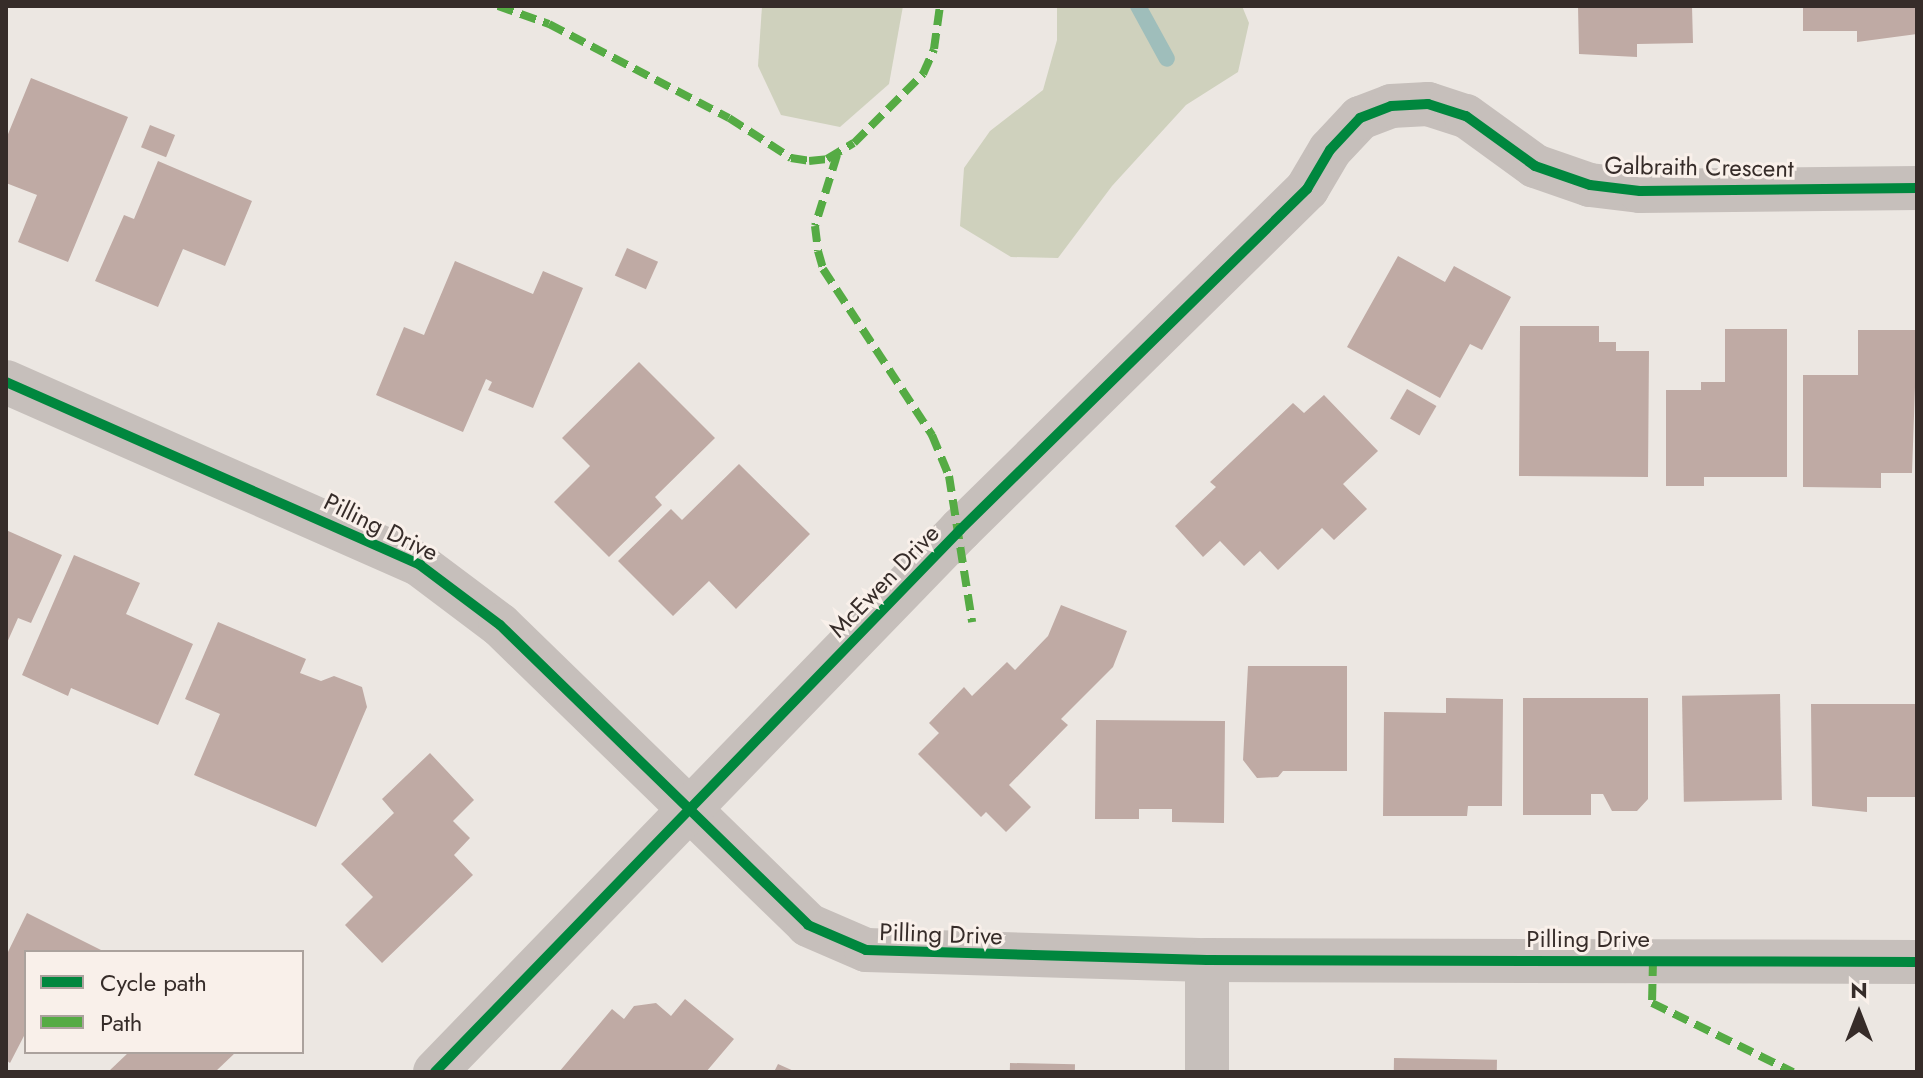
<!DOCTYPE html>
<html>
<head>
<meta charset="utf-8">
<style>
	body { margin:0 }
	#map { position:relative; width:1923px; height:1078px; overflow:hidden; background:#ece7e2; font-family:Jost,sans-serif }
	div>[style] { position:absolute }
	.green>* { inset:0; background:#cfd1bd }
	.stream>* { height:16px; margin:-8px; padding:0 8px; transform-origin:8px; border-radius:8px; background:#9fbebb }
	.building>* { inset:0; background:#bfaaa4; transform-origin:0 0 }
	.minor>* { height:44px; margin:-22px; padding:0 22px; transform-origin:22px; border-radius:22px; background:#c6bfbb }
	.quiet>* { height:8px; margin-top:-4px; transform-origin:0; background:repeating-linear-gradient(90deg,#55ab44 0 16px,transparent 0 24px) }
	.cycleway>* { height:10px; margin:-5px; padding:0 5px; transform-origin:5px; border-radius:5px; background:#00873e }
	span { translate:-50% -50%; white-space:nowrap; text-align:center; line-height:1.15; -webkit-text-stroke:6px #f9f0ea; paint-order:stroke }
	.street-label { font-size:24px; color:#362c29 }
	.frame { position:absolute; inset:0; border:8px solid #362c29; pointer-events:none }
	.legend { position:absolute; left:24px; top:950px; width:280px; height:104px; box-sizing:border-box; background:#f9f0ea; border:2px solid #aba29d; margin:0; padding:10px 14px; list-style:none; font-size:24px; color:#362c29 }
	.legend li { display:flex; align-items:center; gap:16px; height:40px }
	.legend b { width:40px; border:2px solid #aba29d }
	.north { position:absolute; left:1819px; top:974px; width:80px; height:80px; -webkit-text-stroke:6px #f9f0ea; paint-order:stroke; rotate:0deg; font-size:22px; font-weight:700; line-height:32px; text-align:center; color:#362c29 }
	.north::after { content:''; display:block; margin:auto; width:28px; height:36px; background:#362c29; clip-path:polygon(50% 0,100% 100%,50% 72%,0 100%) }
</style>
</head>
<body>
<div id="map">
	<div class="green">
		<div style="clip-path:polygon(762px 6px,903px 6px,889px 84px,840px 127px,781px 115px,758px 66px)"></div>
		<div style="clip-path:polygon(1057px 6px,1242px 6px,1249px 23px,1238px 72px,1186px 105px,1112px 186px,1058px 258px,1011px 257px,960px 226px,964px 168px,990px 131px,1043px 90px,1057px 40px)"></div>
	</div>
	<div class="stream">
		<div style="left:1138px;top:6px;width:60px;rotate:61.3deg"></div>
	</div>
	<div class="building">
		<div style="clip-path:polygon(1578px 6px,1692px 6px,1693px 43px,1637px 44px,1637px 57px,1579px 54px)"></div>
		<div style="clip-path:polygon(1803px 6px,1917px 6px,1917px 34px,1857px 42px,1857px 31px,1803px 31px)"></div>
		<div style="clip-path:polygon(31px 78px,128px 117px,68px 262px,18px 242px,37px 195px,6px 183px,6px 139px)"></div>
		<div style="left:150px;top:125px;width:27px;height:24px;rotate:22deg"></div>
		<div style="clip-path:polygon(158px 161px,252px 201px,225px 266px,183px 249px,158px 307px,95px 281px,124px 215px,134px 219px)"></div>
		<div style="left:627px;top:248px;width:34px;height:30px;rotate:24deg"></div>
		<div style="clip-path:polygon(1398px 256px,1445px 282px,1454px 266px,1511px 297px,1482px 350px,1470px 344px,1440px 398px,1347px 347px)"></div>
		<div style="clip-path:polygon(455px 261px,533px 294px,543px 271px,583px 288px,533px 408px,488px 390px,492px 382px,486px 379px,463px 432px,376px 395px,404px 327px,424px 335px)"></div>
		<div style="clip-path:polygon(1520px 326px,1599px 326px,1599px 342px,1616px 342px,1616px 351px,1649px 351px,1648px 477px,1519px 476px)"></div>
		<div style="clip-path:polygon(1725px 329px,1787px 329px,1787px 477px,1704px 477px,1704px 486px,1666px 486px,1666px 390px,1701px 390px,1701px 382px,1725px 382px)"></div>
		<div style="clip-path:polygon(1858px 330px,1917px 330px,1912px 473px,1881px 473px,1881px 488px,1803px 487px,1803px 375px,1858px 375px)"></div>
		<div style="clip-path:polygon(639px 362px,715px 438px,655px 497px,662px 505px,609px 557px,554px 502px,590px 466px,562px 438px)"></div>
		<div style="left:1407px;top:389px;width:34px;height:34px;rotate:30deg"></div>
		<div style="clip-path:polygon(1324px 395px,1378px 451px,1343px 484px,1367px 509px,1334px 540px,1322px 528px,1278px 570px,1260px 551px,1244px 566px,1220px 541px,1203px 557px,1175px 526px,1216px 487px,1210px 482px,1293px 403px,1304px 413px)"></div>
		<div style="clip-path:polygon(739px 464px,810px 534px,736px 609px,709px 581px,673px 616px,618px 561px,671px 509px,682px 520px)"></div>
		<div style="clip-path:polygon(6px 530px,62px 555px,31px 623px,18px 618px,6px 645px)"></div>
		<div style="clip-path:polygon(74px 555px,140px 583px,126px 614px,193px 644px,158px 725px,71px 688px,68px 696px,22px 675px)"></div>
		<div style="clip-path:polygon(1061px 605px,1127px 631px,1113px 667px,1061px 719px,1068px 725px,1009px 785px,1031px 807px,1006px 832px,986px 812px,981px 817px,918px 754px,939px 733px,929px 723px,964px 687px,972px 696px,1007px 662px,1015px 670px,1048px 636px)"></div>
		<div style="clip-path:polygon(218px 622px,306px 659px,300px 673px,321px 681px,334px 676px,362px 687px,367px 707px,316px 827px,194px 775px,220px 714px,185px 699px)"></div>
		<div style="clip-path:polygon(1248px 666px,1347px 666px,1347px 771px,1283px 771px,1278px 777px,1257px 778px,1243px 760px)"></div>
		<div style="left:1780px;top:694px;width:106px;height:98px;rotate:89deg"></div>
		<div style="clip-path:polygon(1446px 698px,1503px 699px,1502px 806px,1468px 806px,1467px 816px,1383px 816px,1384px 712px,1446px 713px)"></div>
		<div style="clip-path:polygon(1523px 698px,1648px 698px,1648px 799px,1637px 811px,1612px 811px,1603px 794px,1591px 794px,1591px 815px,1523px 815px)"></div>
		<div style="clip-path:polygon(1811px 704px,1917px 704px,1917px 797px,1867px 797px,1867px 812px,1812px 806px)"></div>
		<div style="clip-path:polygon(1096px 720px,1225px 721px,1224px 823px,1172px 822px,1172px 809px,1139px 809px,1139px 819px,1095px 819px)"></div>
		<div style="clip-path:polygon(430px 753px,474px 800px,453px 821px,470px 838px,454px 855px,473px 875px,382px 963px,345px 925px,373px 897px,341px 864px,394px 813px,382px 799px)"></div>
		<div style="clip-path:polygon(27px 913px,105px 952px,26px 952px,26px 1032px,10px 1063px,6px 1060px,6px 956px)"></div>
		<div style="clip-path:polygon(685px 999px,734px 1039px,706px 1072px,559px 1072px,612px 1009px,624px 1019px,634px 1006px,656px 1003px,671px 1016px)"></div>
		<div style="clip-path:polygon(129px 1052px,236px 1052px,215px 1072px,108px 1072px)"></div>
		<div style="left:1394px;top:1058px;width:103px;height:14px;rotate:1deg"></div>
		<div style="left:1010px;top:1063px;width:65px;height:9px;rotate:1deg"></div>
		<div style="clip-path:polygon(778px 1064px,796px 1072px,774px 1072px)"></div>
	</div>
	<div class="minor">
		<div style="left:6px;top:382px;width:453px;rotate:23.8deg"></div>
		<div style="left:420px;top:565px;width:100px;rotate:36.9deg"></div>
		<div style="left:500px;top:625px;width:430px;rotate:44.2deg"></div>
		<div style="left:808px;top:925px;width:63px;rotate:23.3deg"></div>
		<div style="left:866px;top:950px;width:341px;rotate:1.7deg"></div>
		<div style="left:1207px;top:960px;width:710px;rotate:0.16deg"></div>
		<div style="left:435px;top:1072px;width:755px;rotate:-45.91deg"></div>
		<div style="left:960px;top:530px;width:487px;rotate:-44.5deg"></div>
		<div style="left:1307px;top:189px;width:45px;rotate:-59.5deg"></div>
		<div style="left:1330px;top:150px;width:44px;rotate:-46.8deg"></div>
		<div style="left:1360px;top:118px;width:33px;rotate:-21deg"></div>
		<div style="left:1391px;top:106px;width:37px;rotate:-3deg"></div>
		<div style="left:1428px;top:104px;width:40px;rotate:18deg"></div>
		<div style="left:1466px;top:116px;width:85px;rotate:35.9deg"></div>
		<div style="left:1535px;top:166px;width:58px;rotate:19.1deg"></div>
		<div style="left:1590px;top:185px;width:50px;rotate:6.8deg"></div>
		<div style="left:1640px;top:191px;width:277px;rotate:-0.6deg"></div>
		<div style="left:1207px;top:1072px;width:112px;rotate:-90deg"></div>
	</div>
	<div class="quiet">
		<div style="left:498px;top:6px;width:54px;rotate:19.4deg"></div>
		<div style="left:549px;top:24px;width:203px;rotate:27.6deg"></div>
		<div style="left:729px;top:118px;width:74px;rotate:32.8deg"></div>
		<div style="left:791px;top:158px;width:18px;rotate:9deg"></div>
		<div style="left:809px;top:161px;width:18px;rotate:-6deg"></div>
		<div style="left:827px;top:159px;width:31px;rotate:-31deg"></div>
		<div style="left:854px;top:143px;width:98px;rotate:-45deg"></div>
		<div style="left:923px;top:74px;width:27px;rotate:-66deg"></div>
		<div style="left:934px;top:49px;width:43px;rotate:-82.1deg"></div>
		<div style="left:837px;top:155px;width:74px;rotate:107.2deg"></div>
		<div style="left:815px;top:226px;width:25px;rotate:83deg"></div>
		<div style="left:818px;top:251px;width:19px;rotate:74deg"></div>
		<div style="left:823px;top:269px;width:199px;rotate:56.7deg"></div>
		<div style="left:932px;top:435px;width:44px;rotate:67.5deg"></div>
		<div style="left:949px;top:476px;width:148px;rotate:81deg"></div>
		<div style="left:1653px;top:960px;width:43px;rotate:91.3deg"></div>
		<div style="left:1652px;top:1003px;width:157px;rotate:26.1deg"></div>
	</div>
	<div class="cycleway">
		<div style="left:6px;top:382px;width:453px;rotate:23.8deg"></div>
		<div style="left:420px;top:565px;width:100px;rotate:36.9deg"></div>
		<div style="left:500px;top:625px;width:430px;rotate:44.2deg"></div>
		<div style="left:808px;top:925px;width:63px;rotate:23.3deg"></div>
		<div style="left:866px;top:950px;width:341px;rotate:1.7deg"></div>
		<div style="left:1207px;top:960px;width:710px;rotate:0.16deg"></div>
		<div style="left:435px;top:1072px;width:755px;rotate:-45.91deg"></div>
		<div style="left:960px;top:530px;width:487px;rotate:-44.5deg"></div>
		<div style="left:1307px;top:189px;width:45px;rotate:-59.5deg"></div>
		<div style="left:1330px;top:150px;width:44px;rotate:-46.8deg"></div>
		<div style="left:1360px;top:118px;width:33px;rotate:-21deg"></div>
		<div style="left:1391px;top:106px;width:37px;rotate:-3deg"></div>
		<div style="left:1428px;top:104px;width:40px;rotate:18deg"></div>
		<div style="left:1466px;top:116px;width:85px;rotate:35.9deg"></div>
		<div style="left:1535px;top:166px;width:58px;rotate:19.1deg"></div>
		<div style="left:1590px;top:185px;width:50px;rotate:6.8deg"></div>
		<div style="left:1640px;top:191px;width:277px;rotate:-0.6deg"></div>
	</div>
	<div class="street-label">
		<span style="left:1699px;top:167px;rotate:1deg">Galbraith Crescent</span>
		<span style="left:381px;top:527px;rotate:26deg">Pilling Drive</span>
		<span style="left:884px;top:581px;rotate:-46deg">McEwen Drive</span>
		<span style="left:941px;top:934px;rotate:2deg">Pilling Drive</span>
		<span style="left:1588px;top:939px">Pilling Drive</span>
	</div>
	<div class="frame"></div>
	<ul class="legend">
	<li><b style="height:10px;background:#00873e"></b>Cycle path</li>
	<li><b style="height:10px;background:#55ab44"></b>Path</li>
	</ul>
	<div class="north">N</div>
</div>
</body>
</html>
